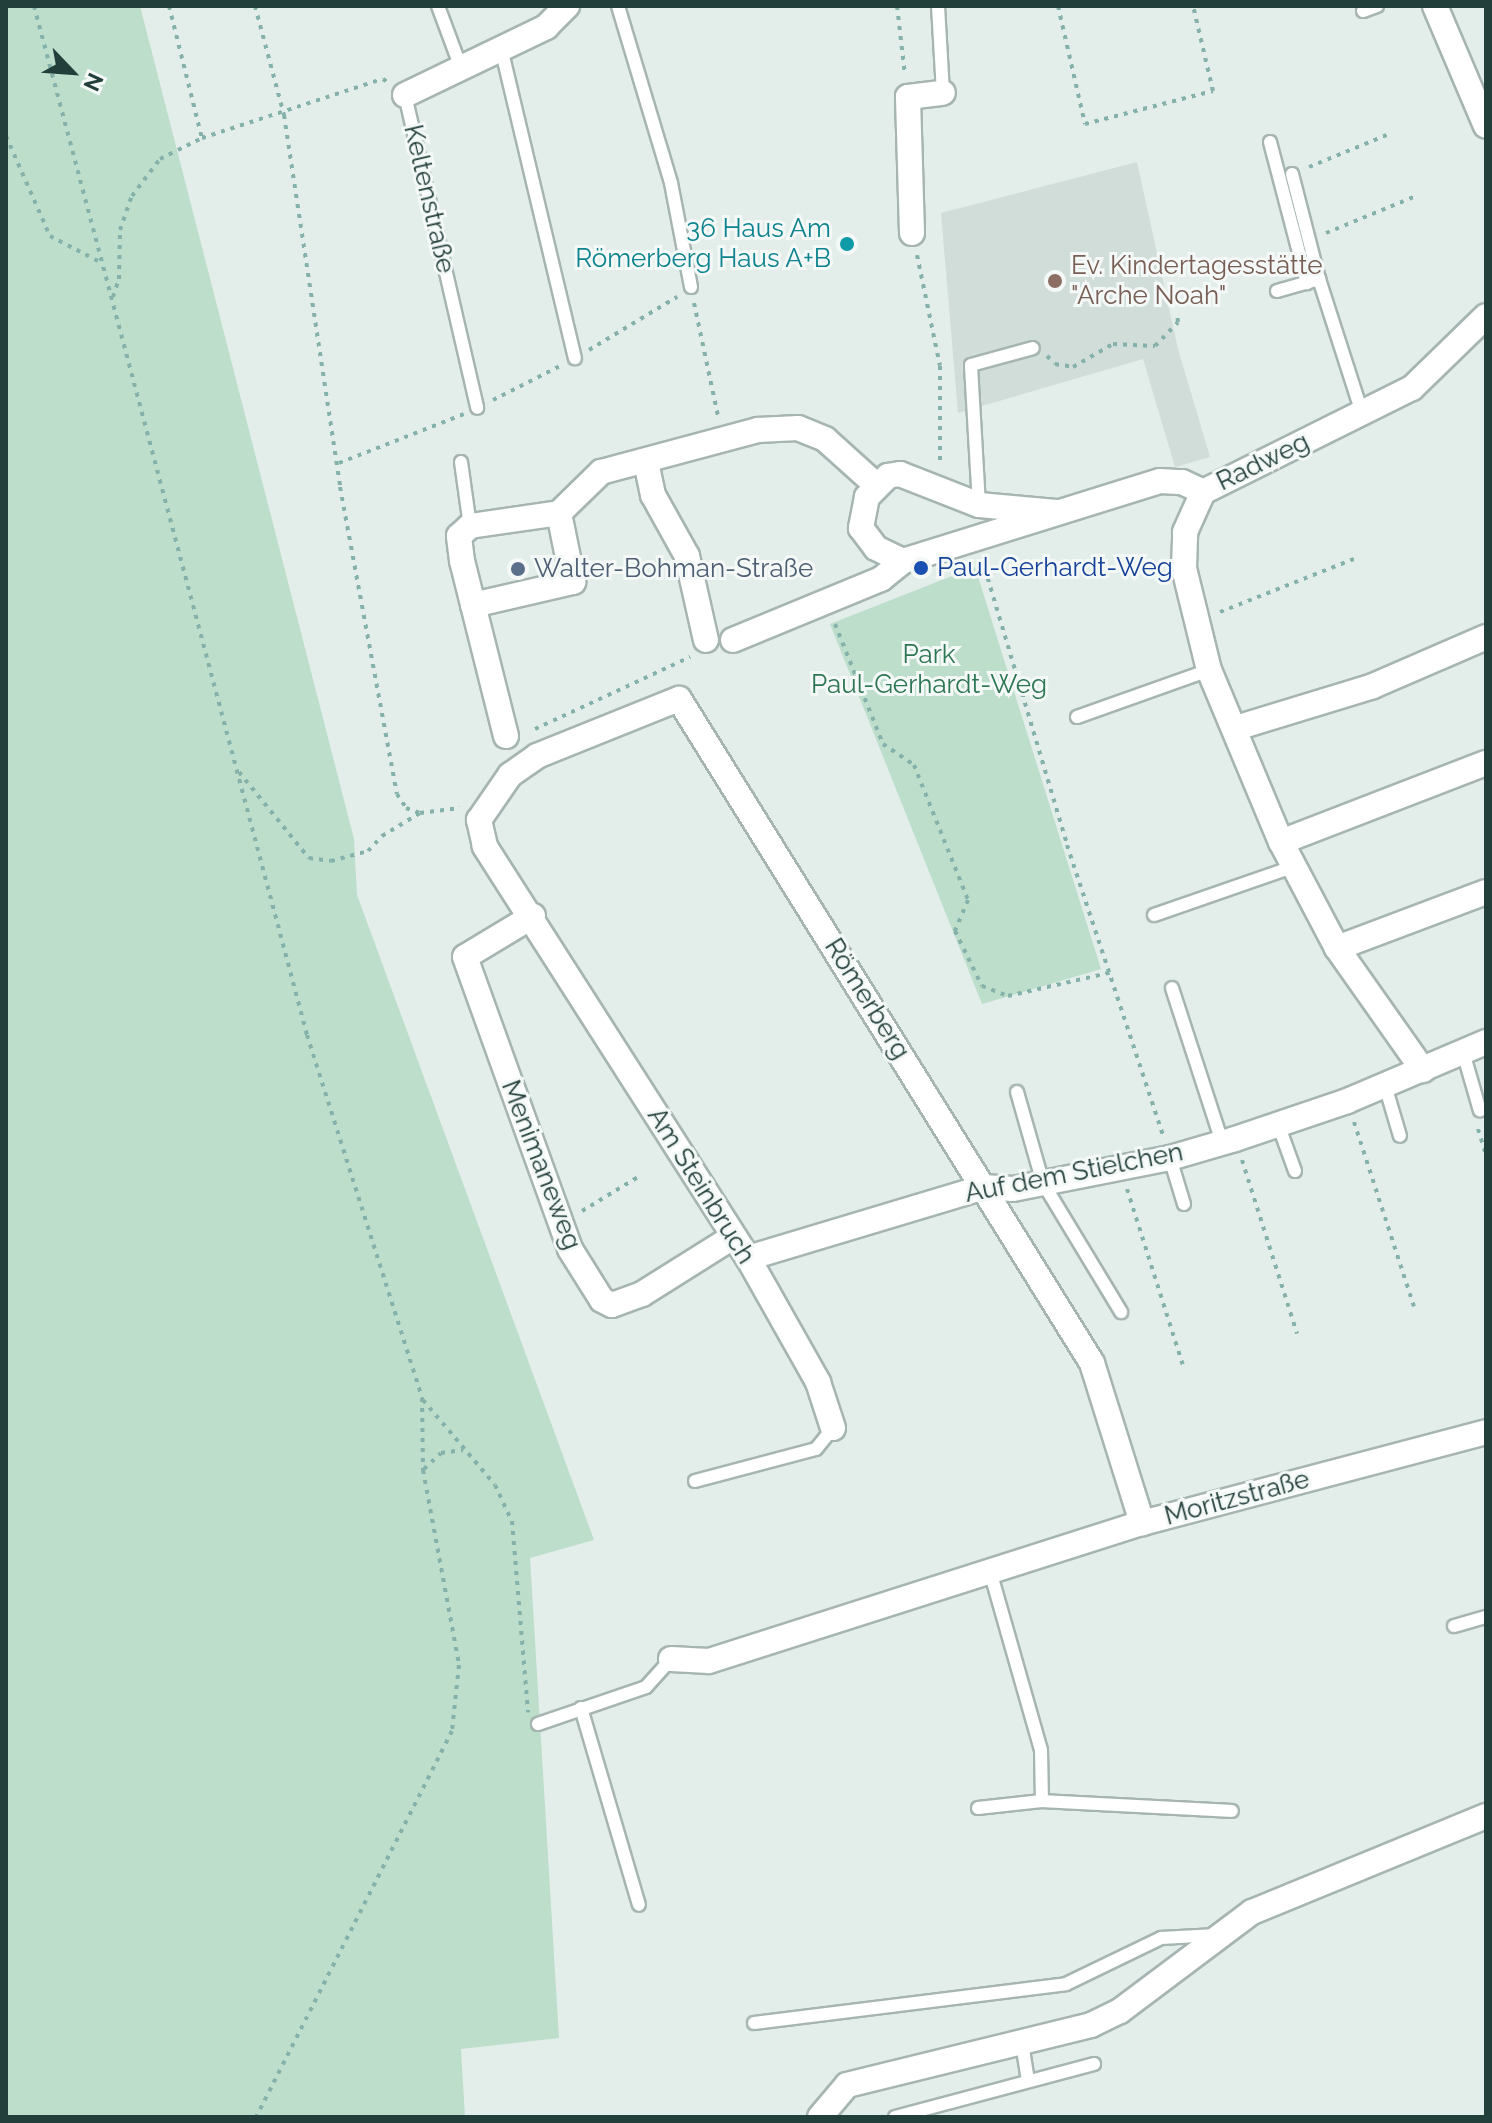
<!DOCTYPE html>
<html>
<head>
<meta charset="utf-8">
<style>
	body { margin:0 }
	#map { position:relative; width:1492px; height:2123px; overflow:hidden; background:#e3edea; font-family:Raleway,sans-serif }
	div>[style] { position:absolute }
	.built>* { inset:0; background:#d1ddd9 }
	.green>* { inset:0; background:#bcdeca }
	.path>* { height:4px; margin-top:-2px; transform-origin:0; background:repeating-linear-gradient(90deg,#84b1a9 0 4px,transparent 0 10px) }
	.roads { filter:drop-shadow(2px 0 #a6b5b2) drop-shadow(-2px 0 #a6b5b2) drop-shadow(0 2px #a6b5b2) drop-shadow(0 -2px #a6b5b2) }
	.lane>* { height:12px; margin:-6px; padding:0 6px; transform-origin:6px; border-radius:6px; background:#fff }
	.street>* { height:24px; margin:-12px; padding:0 12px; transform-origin:12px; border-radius:12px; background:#fff }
	.dots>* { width:22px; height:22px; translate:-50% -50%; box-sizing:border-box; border:4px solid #f4f9f7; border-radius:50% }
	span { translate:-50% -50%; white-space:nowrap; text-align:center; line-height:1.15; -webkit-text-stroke:6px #f4f9f7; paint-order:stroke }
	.street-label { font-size:26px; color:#233f3b }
	.culture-label { font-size:26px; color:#0d838f }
	.right { translate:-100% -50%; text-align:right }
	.education-label { font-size:26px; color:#785e54 }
	.left { translate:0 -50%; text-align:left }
	.transit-label { font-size:26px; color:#164399 }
	.service-label { font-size:26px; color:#4e5e75 }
	.park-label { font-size:26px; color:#2d7653 }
	.frame { position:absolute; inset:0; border:8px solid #233f3b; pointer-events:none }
	.north { position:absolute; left:32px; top:32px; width:80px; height:80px; -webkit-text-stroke:6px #f4f9f7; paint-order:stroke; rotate:115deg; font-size:22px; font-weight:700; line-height:32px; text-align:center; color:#233f3b }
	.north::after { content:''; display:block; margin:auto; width:28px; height:36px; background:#233f3b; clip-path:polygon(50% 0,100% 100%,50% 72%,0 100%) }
</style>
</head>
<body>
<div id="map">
	<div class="built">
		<div style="clip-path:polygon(1137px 162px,1178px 349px,1210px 457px,1175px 467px,1143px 359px,958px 413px,941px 213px)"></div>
	</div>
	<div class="green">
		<div style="clip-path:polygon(6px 6px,140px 6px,354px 839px,357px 895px,594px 1540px,530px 1558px,559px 2038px,461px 2049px,465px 2117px,6px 2117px)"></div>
		<div style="clip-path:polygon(975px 567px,1101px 969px,982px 1004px,830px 624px)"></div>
	</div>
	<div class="path">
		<div style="left:34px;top:6px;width:1065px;rotate:75.14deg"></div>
		<div style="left:307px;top:1035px;width:381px;rotate:72.4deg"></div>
		<div style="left:422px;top:1398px;width:72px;rotate:89.2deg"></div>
		<div style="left:423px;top:1470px;width:198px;rotate:79.5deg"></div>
		<div style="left:459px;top:1665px;width:66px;rotate:96.1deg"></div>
		<div style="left:452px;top:1731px;width:433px;rotate:116.9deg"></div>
		<div style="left:169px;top:6px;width:136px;rotate:76deg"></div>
		<div style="left:255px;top:6px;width:113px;rotate:75.1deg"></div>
		<div style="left:284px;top:115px;width:376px;rotate:81.4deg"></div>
		<div style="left:340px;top:487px;width:312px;rotate:79.5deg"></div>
		<div style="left:397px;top:794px;width:17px;rotate:57deg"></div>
		<div style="left:406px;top:808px;width:15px;rotate:20deg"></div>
		<div style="left:420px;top:813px;width:40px;rotate:-7.1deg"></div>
		<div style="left:897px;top:6px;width:69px;rotate:83.4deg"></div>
		<div style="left:1058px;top:6px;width:121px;rotate:77.1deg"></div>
		<div style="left:1085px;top:124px;width:132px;rotate:-14.5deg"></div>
		<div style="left:1213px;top:91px;width:87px;rotate:-103.2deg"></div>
		<div style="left:6px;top:136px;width:109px;rotate:66.3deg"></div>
		<div style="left:50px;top:236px;width:54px;rotate:27.5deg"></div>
		<div style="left:1309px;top:167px;width:87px;rotate:-22.4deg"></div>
		<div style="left:1326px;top:233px;width:97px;rotate:-22.3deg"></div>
		<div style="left:917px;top:255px;width:113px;rotate:78.3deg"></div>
		<div style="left:940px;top:366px;width:98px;rotate:90deg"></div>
		<div style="left:113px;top:297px;width:19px;rotate:-72deg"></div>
		<div style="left:119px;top:279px;width:49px;rotate:-88.8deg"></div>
		<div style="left:120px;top:230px;width:36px;rotate:-71deg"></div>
		<div style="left:132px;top:196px;width:46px;rotate:-52.9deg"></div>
		<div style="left:160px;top:159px;width:47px;rotate:-26.6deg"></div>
		<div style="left:202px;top:138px;width:190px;rotate:-18.1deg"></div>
		<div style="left:383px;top:79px;width:7px;rotate:34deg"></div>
		<div style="left:694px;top:303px;width:116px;rotate:78deg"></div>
		<div style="left:589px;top:350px;width:103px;rotate:-31.1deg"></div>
		<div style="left:1047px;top:356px;width:11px;rotate:45deg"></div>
		<div style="left:1055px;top:364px;width:18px;rotate:9deg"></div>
		<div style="left:1073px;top:367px;width:46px;rotate:-29.9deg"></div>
		<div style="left:1113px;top:344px;width:42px;rotate:2.7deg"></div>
		<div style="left:1155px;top:346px;width:33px;rotate:-46deg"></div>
		<div style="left:1178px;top:322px;width:9px;rotate:-96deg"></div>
		<div style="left:493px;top:400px;width:75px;rotate:-26.9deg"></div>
		<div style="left:339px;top:463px;width:134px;rotate:-21.4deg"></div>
		<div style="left:982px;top:559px;width:298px;rotate:73.4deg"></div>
		<div style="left:1067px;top:845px;width:309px;rotate:71.7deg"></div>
		<div style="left:1220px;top:612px;width:149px;rotate:-21.6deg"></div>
		<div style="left:835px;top:624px;width:129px;rotate:68.2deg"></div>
		<div style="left:883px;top:744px;width:37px;rotate:34deg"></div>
		<div style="left:914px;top:765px;width:145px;rotate:68.2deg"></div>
		<div style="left:968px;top:900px;width:34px;rotate:113deg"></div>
		<div style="left:955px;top:931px;width:61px;rotate:63.9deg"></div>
		<div style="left:982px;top:986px;width:28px;rotate:21deg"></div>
		<div style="left:1008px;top:996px;width:108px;rotate:-12.9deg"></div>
		<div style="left:535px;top:729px;width:171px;rotate:-24.9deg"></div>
		<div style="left:239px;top:772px;width:111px;rotate:50.9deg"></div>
		<div style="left:309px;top:858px;width:22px;rotate:8deg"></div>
		<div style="left:331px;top:861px;width:38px;rotate:-15deg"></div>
		<div style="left:368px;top:851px;width:21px;rotate:-47deg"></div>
		<div style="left:382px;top:836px;width:44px;rotate:-31.2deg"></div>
		<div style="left:1354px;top:1122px;width:194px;rotate:72deg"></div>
		<div style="left:1478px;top:1129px;width:28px;rotate:73deg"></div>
		<div style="left:1242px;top:1160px;width:182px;rotate:72.4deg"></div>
		<div style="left:1127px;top:1189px;width:189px;rotate:72.4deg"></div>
		<div style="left:582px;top:1211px;width:66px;rotate:-31.3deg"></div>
		<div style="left:423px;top:1400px;width:111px;rotate:49.7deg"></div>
		<div style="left:495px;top:1485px;width:40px;rotate:65deg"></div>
		<div style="left:512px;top:1521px;width:192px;rotate:85.2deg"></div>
		<div style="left:424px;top:1469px;width:23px;rotate:-43deg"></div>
		<div style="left:441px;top:1453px;width:22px;rotate:-8deg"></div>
	</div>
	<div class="roads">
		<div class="lane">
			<div style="left:438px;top:6px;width:66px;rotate:69.6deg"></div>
			<div style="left:618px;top:6px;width:185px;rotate:73.3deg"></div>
			<div style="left:671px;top:183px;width:106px;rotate:79.1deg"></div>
			<div style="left:938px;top:6px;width:87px;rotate:86.7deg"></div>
			<div style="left:1363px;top:11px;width:15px;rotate:-20deg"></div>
			<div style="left:501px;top:48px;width:319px;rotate:76.6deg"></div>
			<div style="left:405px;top:95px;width:321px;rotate:77deg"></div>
			<div style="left:1270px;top:142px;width:146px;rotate:75.3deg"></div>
			<div style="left:1292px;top:174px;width:108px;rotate:75.6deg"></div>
			<div style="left:1277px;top:291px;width:44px;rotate:-15.9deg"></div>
			<div style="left:1319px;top:279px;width:144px;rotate:72.2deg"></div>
			<div style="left:461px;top:462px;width:65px;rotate:82deg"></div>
			<div style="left:979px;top:505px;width:140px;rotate:-93.3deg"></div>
			<div style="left:971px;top:365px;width:64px;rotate:-15.3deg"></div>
			<div style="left:1077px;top:717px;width:140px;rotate:-19.6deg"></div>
			<div style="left:1154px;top:915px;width:147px;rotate:-19.1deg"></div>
			<div style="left:1172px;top:988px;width:162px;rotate:72deg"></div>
			<div style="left:1463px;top:1052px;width:61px;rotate:73.9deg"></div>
			<div style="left:1384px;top:1082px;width:56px;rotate:73.5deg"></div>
			<div style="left:1017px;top:1092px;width:95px;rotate:74.1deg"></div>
			<div style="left:1043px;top:1183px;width:151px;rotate:58.8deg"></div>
			<div style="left:1278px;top:1124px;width:50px;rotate:70.1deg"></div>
			<div style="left:1170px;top:1158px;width:48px;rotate:73.1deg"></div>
			<div style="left:695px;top:1481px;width:125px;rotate:-14.8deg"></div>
			<div style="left:816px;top:1449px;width:27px;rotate:-51deg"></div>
			<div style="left:990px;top:1571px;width:186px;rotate:74.1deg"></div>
			<div style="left:1041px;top:1750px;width:51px;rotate:88.9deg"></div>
			<div style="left:1454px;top:1626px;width:33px;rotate:-16deg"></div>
			<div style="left:581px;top:1708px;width:205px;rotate:73.6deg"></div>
			<div style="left:538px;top:1724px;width:114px;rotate:-18.9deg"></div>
			<div style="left:646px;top:1687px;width:38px;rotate:-48deg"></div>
			<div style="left:978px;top:1808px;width:64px;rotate:-6.2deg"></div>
			<div style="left:1042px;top:1801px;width:190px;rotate:3deg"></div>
			<div style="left:754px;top:2023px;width:314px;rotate:-7.1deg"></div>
			<div style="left:1066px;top:1984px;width:106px;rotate:-25.8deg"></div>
			<div style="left:1161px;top:1938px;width:55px;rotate:-3.1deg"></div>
			<div style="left:1022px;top:2043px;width:38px;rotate:81deg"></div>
			<div style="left:895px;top:2117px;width:206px;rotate:-14.9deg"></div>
		</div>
		<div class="street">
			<div style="left:1435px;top:6px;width:130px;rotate:67deg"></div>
			<div style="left:405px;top:95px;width:157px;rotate:-25.7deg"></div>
			<div style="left:546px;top:27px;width:30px;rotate:-45deg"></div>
			<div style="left:912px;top:233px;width:136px;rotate:-91.7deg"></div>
			<div style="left:908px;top:97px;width:35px;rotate:-7deg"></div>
			<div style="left:646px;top:462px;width:34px;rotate:78deg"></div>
			<div style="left:653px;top:495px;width:70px;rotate:60.9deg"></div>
			<div style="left:687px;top:556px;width:86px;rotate:77.3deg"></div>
			<div style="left:1056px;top:512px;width:77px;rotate:-174.8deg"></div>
			<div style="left:979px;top:505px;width:85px;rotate:-158.6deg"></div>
			<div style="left:900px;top:474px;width:12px;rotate:171deg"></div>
			<div style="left:888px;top:476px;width:30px;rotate:135deg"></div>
			<div style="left:867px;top:497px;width:32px;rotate:101deg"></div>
			<div style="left:861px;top:528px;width:25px;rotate:53deg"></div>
			<div style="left:876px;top:548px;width:30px;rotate:26deg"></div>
			<div style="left:903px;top:561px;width:269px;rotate:-17.3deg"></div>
			<div style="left:1160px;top:481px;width:22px;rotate:3deg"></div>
			<div style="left:1182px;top:482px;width:23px;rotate:25deg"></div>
			<div style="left:473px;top:605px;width:103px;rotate:-13deg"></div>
			<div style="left:573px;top:582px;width:70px;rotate:-101.5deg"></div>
			<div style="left:733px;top:640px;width:160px;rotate:-22.4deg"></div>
			<div style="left:881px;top:579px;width:28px;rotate:-39deg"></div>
			<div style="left:1236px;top:728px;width:143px;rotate:-17deg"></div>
			<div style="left:1373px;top:686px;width:123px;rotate:-23.4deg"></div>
			<div style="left:506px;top:736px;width:180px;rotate:-104.1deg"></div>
			<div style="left:462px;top:561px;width:25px;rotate:-97deg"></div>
			<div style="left:459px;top:536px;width:15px;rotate:-42deg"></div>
			<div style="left:470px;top:526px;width:90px;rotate:-8.3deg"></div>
			<div style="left:559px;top:513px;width:59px;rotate:-44.3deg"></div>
			<div style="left:601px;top:472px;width:163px;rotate:-15deg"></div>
			<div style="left:758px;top:430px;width:40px;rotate:-2.9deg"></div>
			<div style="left:798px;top:428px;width:29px;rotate:22deg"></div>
			<div style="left:825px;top:439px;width:69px;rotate:42deg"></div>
			<div style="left:1281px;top:842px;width:220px;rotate:-21.1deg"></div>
			<div style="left:533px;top:916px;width:79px;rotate:148.9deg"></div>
			<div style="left:465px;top:957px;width:310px;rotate:70.2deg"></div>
			<div style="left:570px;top:1249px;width:60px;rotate:57.9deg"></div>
			<div style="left:602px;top:1300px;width:11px;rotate:27deg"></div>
			<div style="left:612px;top:1305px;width:32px;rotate:-20deg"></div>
			<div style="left:642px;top:1294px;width:107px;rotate:-32.1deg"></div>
			<div style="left:1337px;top:948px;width:159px;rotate:-20.6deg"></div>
			<div style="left:1423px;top:1070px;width:149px;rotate:-125.2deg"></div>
			<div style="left:1337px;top:948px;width:120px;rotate:-117.8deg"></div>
			<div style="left:1281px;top:842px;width:186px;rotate:-112.7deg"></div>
			<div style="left:1209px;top:670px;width:105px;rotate:-103.8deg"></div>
			<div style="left:1184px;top:568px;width:36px;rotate:-88deg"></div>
			<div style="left:1185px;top:532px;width:44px;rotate:-65.8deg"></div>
			<div style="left:1203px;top:492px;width:233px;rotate:-26.5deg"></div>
			<div style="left:1412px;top:388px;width:103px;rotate:-44.2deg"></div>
			<div style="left:748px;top:1258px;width:246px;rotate:-16.7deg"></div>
			<div style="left:984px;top:1187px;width:29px;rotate:4deg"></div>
			<div style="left:1013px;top:1189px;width:160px;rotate:-11.2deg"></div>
			<div style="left:1170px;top:1158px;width:68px;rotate:-16.3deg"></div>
			<div style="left:1235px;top:1139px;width:118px;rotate:-18.7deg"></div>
			<div style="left:1347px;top:1101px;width:151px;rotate:-23deg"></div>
			<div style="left:833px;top:1428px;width:48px;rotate:-108.1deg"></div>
			<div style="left:818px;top:1382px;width:142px;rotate:-119.4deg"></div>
			<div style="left:748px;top:1258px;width:489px;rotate:-122.6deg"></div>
			<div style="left:485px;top:846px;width:27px;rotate:-103deg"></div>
			<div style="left:479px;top:820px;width:55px;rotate:-55.4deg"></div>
			<div style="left:510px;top:775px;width:33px;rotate:-35deg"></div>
			<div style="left:537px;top:756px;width:153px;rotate:-21.9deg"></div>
			<div style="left:679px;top:699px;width:782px;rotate:58.12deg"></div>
			<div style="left:1092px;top:1363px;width:168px;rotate:72.6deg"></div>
			<div style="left:671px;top:1659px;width:38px;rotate:3deg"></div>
			<div style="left:709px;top:1661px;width:454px;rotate:-17.7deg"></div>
			<div style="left:1142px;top:1523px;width:356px;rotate:-14.8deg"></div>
			<div style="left:820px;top:2117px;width:42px;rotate:-49.8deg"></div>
			<div style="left:847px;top:2085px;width:251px;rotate:-13.8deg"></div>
			<div style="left:1091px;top:2025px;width:32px;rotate:-26deg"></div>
			<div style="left:1120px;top:2011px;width:165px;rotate:-36.9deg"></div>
			<div style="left:1252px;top:1912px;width:253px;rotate:-22.3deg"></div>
		</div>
	</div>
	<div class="dots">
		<div style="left:847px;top:244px;background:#0f9aa8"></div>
		<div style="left:1055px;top:281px;background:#8d6e63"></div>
		<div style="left:921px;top:568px;background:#1a4fb4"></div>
		<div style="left:518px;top:569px;background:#5c6f8a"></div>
	</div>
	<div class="street-label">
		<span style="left:429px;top:199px;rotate:77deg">Keltenstraße</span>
		<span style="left:1263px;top:462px;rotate:-26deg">Radweg</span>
		<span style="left:867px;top:999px;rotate:58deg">Römerberg</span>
		<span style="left:541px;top:1165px;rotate:69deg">Menimaneweg</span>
		<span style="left:1074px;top:1173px;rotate:-11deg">Auf dem Stielchen</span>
		<span style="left:701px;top:1186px;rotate:58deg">Am Steinbruch</span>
		<span style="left:1237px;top:1498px;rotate:-15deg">Moritzstraße</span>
	</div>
	<div class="culture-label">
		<span class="right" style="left:831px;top:244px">36 Haus Am<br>Römerberg Haus A+B</span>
	</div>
	<div class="education-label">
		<span class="left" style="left:1071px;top:281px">Ev. Kindertagesstätte<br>"Arche Noah"</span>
	</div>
	<div class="transit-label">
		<span class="left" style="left:937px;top:568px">Paul-Gerhardt-Weg</span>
	</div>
	<div class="service-label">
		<span class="left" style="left:534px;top:569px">Walter-Bohman-Straße</span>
	</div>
	<div class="park-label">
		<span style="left:929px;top:670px">Park<br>Paul-Gerhardt-Weg</span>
	</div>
	<div class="frame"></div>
	<div class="north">N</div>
</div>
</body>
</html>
